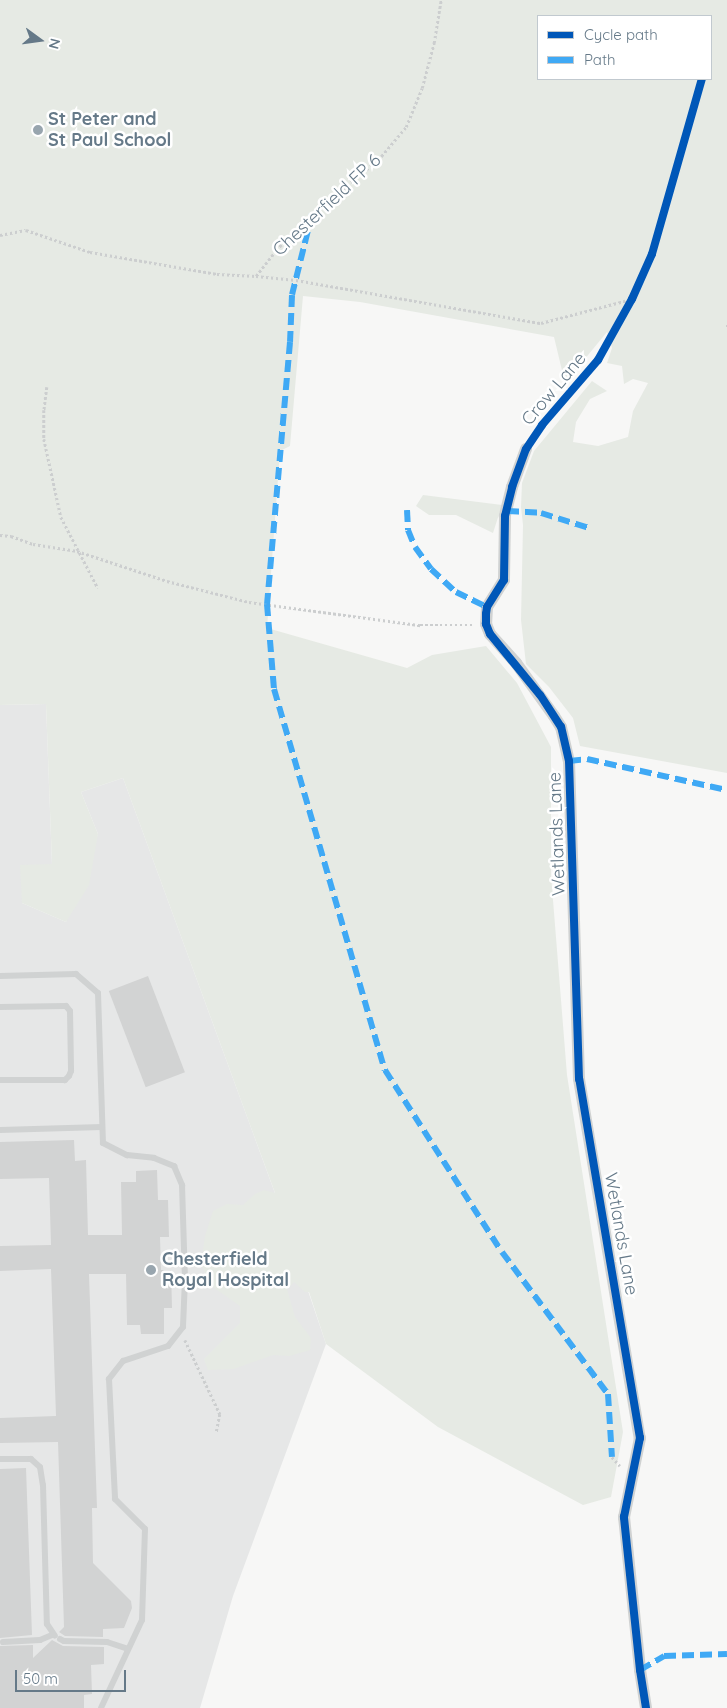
<!DOCTYPE html>
<html>
<head>
<meta charset="utf-8">
<style>
	body { margin:0 }
	#map { position:relative; width:727px; height:1708px; overflow:hidden; background:#f7f7f6; font-family:Quicksand,sans-serif }
	div>[style] { position:absolute }
	.built>* { inset:0; background:#e6e7e7 }
	.green>* { inset:0; background:#e6eae4 }
	.building>* { inset:0; background:#d2d3d3; transform-origin:0 0 }
	.path>* { height:2.5px; margin-top:-1.25px; transform-origin:0; background:repeating-linear-gradient(90deg,#cccecf 0 2.5px,transparent 0 5px) }
	.lane>* { height:6px; margin:-3px; padding:0 3px; transform-origin:3px; border-radius:3px; background:#d0d2d2 }
	.street>* { height:12px; margin:-6px; padding:0 6px; transform-origin:6px; border-radius:6px; background:#d0d2d2 }
	.quiet>* { height:6px; margin-top:-3px; transform-origin:0; background:repeating-linear-gradient(90deg,#3fa9f5 0 12px,transparent 0 18px) }
	.cycleway>* { height:8px; margin:-4px; padding:0 4px; transform-origin:4px; border-radius:4px; background:#0057b8 }
	.dots>* { width:14px; height:14px; translate:-50% -50%; box-sizing:border-box; border:2px solid #fff; border-radius:50% }
	span { translate:-50% -50%; white-space:nowrap; text-align:center; line-height:1.15; -webkit-text-stroke:5px #fff; paint-order:stroke }
	.poi-label { font-size:18px; color:#657988; font-weight:700 }
	.left { translate:0 -50%; text-align:left }
	.street-label { font-size:18px; color:#657988 }
	.legend { position:absolute; left:537px; top:15px; width:175px; height:65px; box-sizing:border-box; background:#fff; border:1px solid #c1c9cf; margin:0; padding:6px 9px; list-style:none; font-size:15px; color:#657988 }
	.legend li { display:flex; align-items:center; gap:10px; height:25px }
	.legend b { width:25px; border:1px solid #c1c9cf }
	.north { position:absolute; left:15px; top:15px; width:50px; height:50px; -webkit-text-stroke:4px #fff; paint-order:stroke; rotate:104deg; font-size:14px; font-weight:700; line-height:20px; text-align:center; color:#657988 }
	.north::after { content:''; display:block; margin:auto; width:18px; height:22px; background:#657988; clip-path:polygon(50% 0,100% 100%,50% 72%,0 100%) }
	.scale { position:absolute; left:15px; top:1670px; width:111px; height:22px; box-sizing:border-box; border:2px solid #657988; border-top:0; padding-left:6px; font-size:15px; line-height:18px; white-space:nowrap; color:#657988; -webkit-text-stroke:4px #fff; paint-order:stroke }
</style>
</head>
<body>
<div id="map">
	<div class="built">
		<div style="clip-path:polygon(46px 704px,52px 865px,22px 903px,66px 922px,98px 834px,81px 792px,123px 778px,276px 1196px,326px 1344px,233px 1596px,200px 1708px,0 1708px,0 705px)"></div>
	</div>
	<div class="green">
		<div style="clip-path:polygon(evenodd,0 0,727px 0,727px 773px,580px 746px,573px 718px,549px 687px,526px 664px,521px 620px,523px 525px,521px 507px,522px 483px,534px 451px,592px 381px,607px 391px,590px 399px,576px 422px,573px 442px,598px 446px,628px 437px,633px 411px,648px 383px,633px 379px,624px 384px,622px 366px,607px 363px,612px 348px,607px 332px,565px 383px,554px 337px,360px 302px,303px 296px,290px 446px,280px 451px,267px 628px,407px 668px,432px 655px,486px 646px,517px 683px,551px 747px,551px 875px,567px 1075px,623px 1432px,611px 1497px,583px 1505px,438px 1427px,326px 1344px,309px 1292px,305px 1292px,294px 1282px,287px 1289px,295px 1317px,311px 1338px,310px 1350px,289px 1356px,273px 1355px,234px 1369px,208px 1370px,204px 1359px,240px 1323px,240px 1306px,213px 1287px,201px 1265px,205px 1236px,213px 1211px,227px 1204px,243px 1205px,255px 1194px,264px 1190px,275px 1193px,123px 778px,81px 792px,98px 834px,89px 885px,66px 922px,22px 903px,20px 865px,52px 864px,46px 704px,0 705px,0 0,538px 16px,711px 16px,711px 79px,538px 79px,538px 16px)"></div>
		<div style="clip-path:polygon(423px 495px,502px 505px,493px 533px,456px 515px,429px 515px,416px 506px)"></div>
	</div>
	<div class="building">
		<div style="left:148px;top:976px;width:103px;height:42px;rotate:69deg"></div>
		<div style="clip-path:polygon(74px 1140px,75px 1161px,86px 1160px,88px 1235px,122px 1235px,121px 1182px,136px 1182px,136px 1171px,157px 1170px,158px 1200px,168px 1200px,169px 1237px,160px 1237px,161px 1270px,171px 1270px,172px 1308px,164px 1308px,164px 1334px,141px 1334px,140px 1325px,127px 1325px,126px 1274px,89px 1274px,97px 1508px,92px 1508px,93px 1563px,131px 1601px,132px 1608px,124px 1628px,103px 1629px,103px 1637px,65px 1636px,59px 1632px,64px 1627px,58px 1442px,0 1443px,0 1418px,56px 1416px,51px 1269px,0 1271px,0 1246px,51px 1245px,49px 1178px,0 1179px,0 1142px)"></div>
		<div style="clip-path:polygon(26px 1468px,32px 1635px,0 1638px,0 1469px)"></div>
		<div style="clip-path:polygon(52px 1640px,63px 1646px,104px 1647px,104px 1664px,91px 1665px,92px 1694px,84px 1695px,84px 1708px,0 1708px,0 1646px,33px 1645px,33px 1658px)"></div>
	</div>
	<div class="path">
		<div style="left:0;top:235px;width:26px;rotate:-11deg"></div>
		<div style="left:26px;top:230px;width:68px;rotate:19deg"></div>
		<div style="left:90px;top:252px;width:129px;rotate:9.8deg"></div>
		<div style="left:217px;top:274px;width:39px;rotate:3deg"></div>
		<div style="left:256px;top:276px;width:33px;rotate:-52deg"></div>
		<div style="left:276px;top:250px;width:51px;rotate:-45deg"></div>
		<div style="left:312px;top:214px;width:85px;rotate:-39.3deg"></div>
		<div style="left:378px;top:160px;width:43px;rotate:-49.7deg"></div>
		<div style="left:406px;top:127px;width:42px;rotate:-67.7deg"></div>
		<div style="left:422px;top:88px;width:47px;rotate:-75.1deg"></div>
		<div style="left:434px;top:43px;width:44px;rotate:-80.8deg"></div>
		<div style="left:256px;top:276px;width:40px;rotate:5.7deg"></div>
		<div style="left:296px;top:280px;width:249px;rotate:10deg"></div>
		<div style="left:541px;top:323px;width:94px;rotate:-14.8deg"></div>
		<div style="left:726px;top:326px;width:1px"></div>
		<div style="left:47px;top:387px;width:23px;rotate:97deg"></div>
		<div style="left:44px;top:410px;width:29px;rotate:90deg"></div>
		<div style="left:44px;top:439px;width:80px;rotate:77.7deg"></div>
		<div style="left:61px;top:517px;width:80px;rotate:62.5deg"></div>
		<div style="left:0;top:535px;width:11px;rotate:5deg"></div>
		<div style="left:11px;top:536px;width:23px;rotate:20deg"></div>
		<div style="left:33px;top:544px;width:45px;rotate:9deg"></div>
		<div style="left:77px;top:551px;width:95px;rotate:18.4deg"></div>
		<div style="left:167px;top:581px;width:85px;rotate:14.4deg"></div>
		<div style="left:249px;top:602px;width:173px;rotate:7.7deg"></div>
		<div style="left:420px;top:625px;width:54px"></div>
		<div style="left:185px;top:1340px;width:82px;rotate:64.7deg"></div>
		<div style="left:220px;top:1414px;width:20px;rotate:101deg"></div>
		<div style="left:612px;top:1457px;width:12px;rotate:48deg"></div>
	</div>
	<div class="lane">
		<div style="left:0;top:976px;width:76px;rotate:-1.5deg"></div>
		<div style="left:76px;top:974px;width:29px;rotate:41deg"></div>
		<div style="left:98px;top:993px;width:150px;rotate:88.1deg"></div>
		<div style="left:103px;top:1143px;width:27px;rotate:27deg"></div>
		<div style="left:127px;top:1155px;width:27px;rotate:6deg"></div>
		<div style="left:154px;top:1158px;width:22px;rotate:22deg"></div>
		<div style="left:174px;top:1166px;width:21px;rotate:67deg"></div>
		<div style="left:182px;top:1185px;width:94px;rotate:88.2deg"></div>
		<div style="left:185px;top:1279px;width:48px;rotate:92.4deg"></div>
		<div style="left:183px;top:1327px;width:24px;rotate:128deg"></div>
		<div style="left:168px;top:1346px;width:47px;rotate:161.6deg"></div>
		<div style="left:123px;top:1361px;width:23px;rotate:128deg"></div>
		<div style="left:109px;top:1379px;width:120px;rotate:87.1deg"></div>
		<div style="left:115px;top:1499px;width:42px;rotate:45deg"></div>
		<div style="left:145px;top:1529px;width:91px;rotate:91.9deg"></div>
		<div style="left:142px;top:1620px;width:97px;rotate:115deg"></div>
		<div style="left:0;top:1007px;width:66px;rotate:-0.9deg"></div>
		<div style="left:66px;top:1006px;width:6px;rotate:51deg"></div>
		<div style="left:70px;top:1011px;width:60px;rotate:89deg"></div>
		<div style="left:71px;top:1071px;width:5px;rotate:112deg"></div>
		<div style="left:69px;top:1076px;width:6px;rotate:135deg"></div>
		<div style="left:65px;top:1080px;width:65px;rotate:180deg"></div>
		<div style="left:0;top:1130px;width:102px;rotate:-1.7deg"></div>
		<div style="left:0;top:1459px;width:31px"></div>
		<div style="left:31px;top:1459px;width:12px;rotate:42deg"></div>
		<div style="left:40px;top:1467px;width:18px;rotate:81deg"></div>
		<div style="left:43px;top:1485px;width:139px;rotate:88.4deg"></div>
		<div style="left:47px;top:1624px;width:14px;rotate:56deg"></div>
		<div style="left:60px;top:1639px;width:4px;rotate:27deg"></div>
		<div style="left:64px;top:1641px;width:43px;rotate:1.3deg"></div>
		<div style="left:107px;top:1642px;width:22px;rotate:18deg"></div>
		<div style="left:3px;top:1642px;width:37px;rotate:-3deg"></div>
		<div style="left:40px;top:1640px;width:13px;rotate:-23deg"></div>
	</div>
	<div class="street">
		<div style="left:526px;top:449px;width:40px;rotate:110.2deg"></div>
		<div style="left:512px;top:487px;width:30px;rotate:104deg"></div>
		<div style="left:505px;top:516px;width:64px;rotate:90.9deg"></div>
		<div style="left:504px;top:580px;width:32px;rotate:122deg"></div>
		<div style="left:487px;top:607px;width:17px;rotate:93deg"></div>
		<div style="left:486px;top:624px;width:11px;rotate:68deg"></div>
		<div style="left:490px;top:634px;width:39px;rotate:48deg"></div>
		<div style="left:516px;top:663px;width:65px;rotate:54.4deg"></div>
		<div style="left:554px;top:716px;width:13px;rotate:58deg"></div>
		<div style="left:561px;top:727px;width:35px;rotate:77deg"></div>
		<div style="left:569px;top:761px;width:318px;rotate:88.2deg"></div>
		<div style="left:579px;top:1079px;width:364px;rotate:80.4deg"></div>
		<div style="left:640px;top:1438px;width:81px;rotate:101.4deg"></div>
		<div style="left:624px;top:1517px;width:154px;rotate:84deg"></div>
		<div style="left:640px;top:1670px;width:38px;rotate:81deg"></div>
	</div>
	<div class="quiet">
		<div style="left:312px;top:214px;width:83px;rotate:103.9deg"></div>
		<div style="left:292px;top:295px;width:47px;rotate:92.4deg"></div>
		<div style="left:290px;top:342px;width:263px;rotate:95deg"></div>
		<div style="left:267px;top:604px;width:85px;rotate:85.3deg"></div>
		<div style="left:274px;top:689px;width:397px;rotate:73.8deg"></div>
		<div style="left:385px;top:1070px;width:216px;rotate:57.3deg"></div>
		<div style="left:502px;top:1252px;width:177px;rotate:53.3deg"></div>
		<div style="left:608px;top:1394px;width:63px;rotate:86.4deg"></div>
		<div style="left:407px;top:510px;width:20px;rotate:87deg"></div>
		<div style="left:408px;top:530px;width:18px;rotate:68deg"></div>
		<div style="left:415px;top:547px;width:27px;rotate:54deg"></div>
		<div style="left:431px;top:569px;width:34px;rotate:43deg"></div>
		<div style="left:456px;top:592px;width:34px;rotate:26deg"></div>
		<div style="left:507px;top:511px;width:34px;rotate:3deg"></div>
		<div style="left:541px;top:513px;width:50px;rotate:17.4deg"></div>
		<div style="left:569px;top:761px;width:18px;rotate:-6deg"></div>
		<div style="left:587px;top:759px;width:143px;rotate:12.5deg"></div>
		<div style="left:640px;top:1670px;width:28px;rotate:-30deg"></div>
		<div style="left:664px;top:1656px;width:63px;rotate:-1.8deg"></div>
	</div>
	<div class="cycleway">
		<div style="left:646px;top:1708px;width:38px;rotate:-99deg"></div>
		<div style="left:640px;top:1670px;width:154px;rotate:-96deg"></div>
		<div style="left:624px;top:1517px;width:81px;rotate:-78.6deg"></div>
		<div style="left:640px;top:1438px;width:364px;rotate:-99.6deg"></div>
		<div style="left:579px;top:1079px;width:318px;rotate:-91.8deg"></div>
		<div style="left:569px;top:761px;width:35px;rotate:-103deg"></div>
		<div style="left:561px;top:727px;width:38px;rotate:-123deg"></div>
		<div style="left:540px;top:695px;width:79px;rotate:-129.3deg"></div>
		<div style="left:490px;top:634px;width:11px;rotate:-112deg"></div>
		<div style="left:486px;top:624px;width:10px;rotate:-90deg"></div>
		<div style="left:486px;top:614px;width:7px;rotate:-82deg"></div>
		<div style="left:487px;top:607px;width:32px;rotate:-58deg"></div>
		<div style="left:504px;top:580px;width:64px;rotate:-89.1deg"></div>
		<div style="left:505px;top:516px;width:30px;rotate:-76deg"></div>
		<div style="left:512px;top:487px;width:40px;rotate:-69.8deg"></div>
		<div style="left:526px;top:449px;width:29px;rotate:-56deg"></div>
		<div style="left:542px;top:425px;width:86px;rotate:-49.3deg"></div>
		<div style="left:598px;top:360px;width:70px;rotate:-60.9deg"></div>
		<div style="left:632px;top:299px;width:49px;rotate:-66deg"></div>
		<div style="left:652px;top:254px;width:182px;rotate:-74.1deg"></div>
	</div>
	<div class="dots">
		<div style="left:38px;top:130px;background:#98a5ae"></div>
		<div style="left:151px;top:1270px;background:#98a5ae"></div>
	</div>
	<div class="poi-label">
		<span class="left" style="left:48px;top:130px">St Peter and<br>St Paul School</span>
		<span class="left" style="left:162px;top:1270px">Chesterfield<br>Royal Hospital</span>
	</div>
	<div class="street-label">
		<span style="left:327px;top:205px;rotate:-43deg">Chesterfield FP 6</span>
		<span style="left:554px;top:389px;rotate:-50deg">Crow Lane</span>
		<span style="left:557px;top:834px;rotate:-92deg">Wetlands Lane</span>
		<span style="left:621px;top:1234px;rotate:80deg">Wetlands Lane</span>
	</div>
	<ul class="legend">
	<li><b style="height:6px;background:#0057b8"></b>Cycle path</li>
	<li><b style="height:6px;background:#3fa9f5"></b>Path</li>
	</ul>
	<div class="north">N</div>
	<div class="scale">50 m</div>
</div>
</body>
</html>
